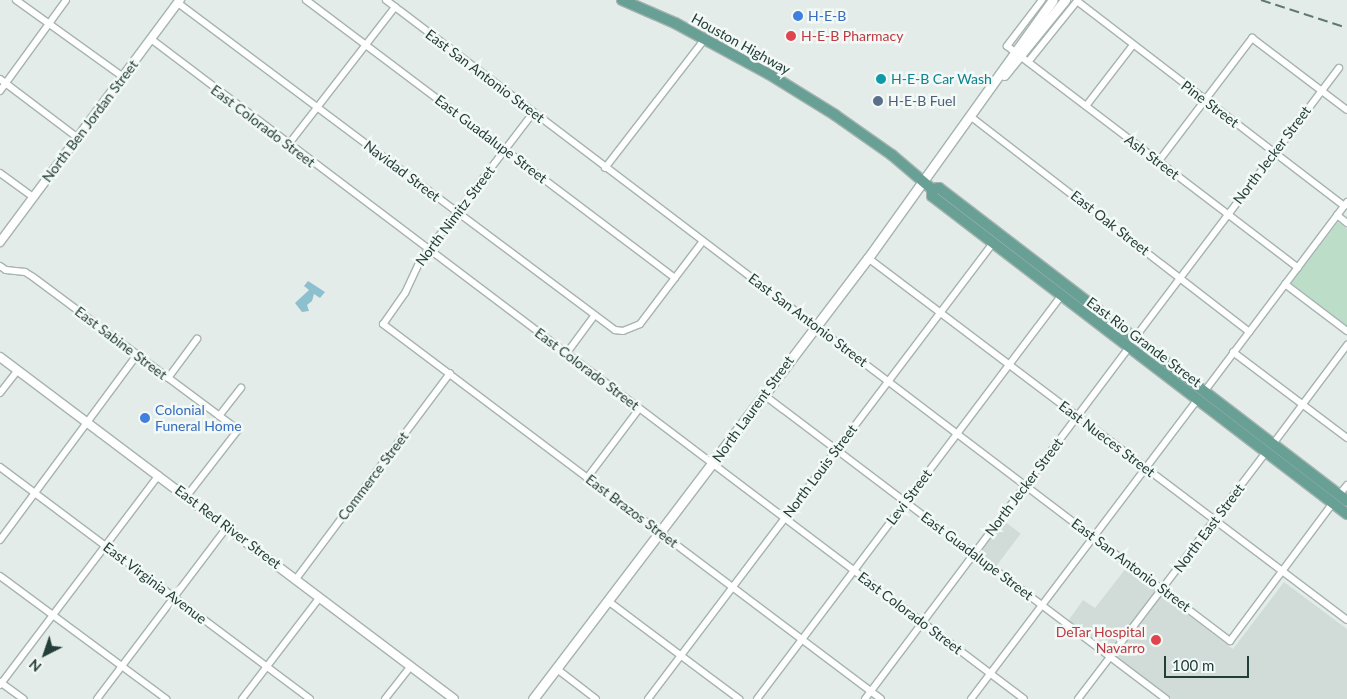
<!DOCTYPE html>
<html>
<head>
<meta charset="utf-8">
<style>
	body { margin:0 }
	#map { position:relative; width:1347px; height:699px; overflow:hidden; background:#e3ece9; font-family:Lato,sans-serif }
	div>[style] { position:absolute }
	.built>* { inset:0; background:#d1dcd8; transform-origin:0 0 }
	.green>* { inset:0; background:#bcddc8 }
	.water>* { inset:0; background:#8dc0cf }
	.roads { filter:drop-shadow(1px 0 #a6b4b0) drop-shadow(-1px 0 #a6b4b0) drop-shadow(0 1px #a6b4b0) drop-shadow(0 -1px #a6b4b0) }
	.minor>* { height:6px; margin:-3px; padding:0 3px; transform-origin:3px; border-radius:3px; background:#fff }
	.tertiary>* { height:8px; margin:-4px; padding:0 4px; transform-origin:4px; border-radius:4px; background:#fff }
	.secondary>* { height:9px; margin:-4.5px; padding:0 4.5px; transform-origin:4.5px; border-radius:4.5px; background:#fff }
	.primary>* { height:10px; margin:-5px; padding:0 5px; transform-origin:5px; border-radius:5px; background:#69a096 }
	.rail>* { height:2px; margin-top:-1px; transform-origin:0; background:repeating-linear-gradient(90deg,#5e7873 0 10px,transparent 0 15px) }
	.dots>* { width:14px; height:14px; translate:-50% -50%; box-sizing:border-box; border:2px solid #f3f9f6; border-radius:50% }
	span { translate:-50% -50%; white-space:nowrap; text-align:center; line-height:1.15; -webkit-text-stroke:5px #f3f9f6; paint-order:stroke }
	.shop-label { font-size:14px; color:#366cbe }
	.left { translate:0 -50%; text-align:left }
	.health-label { font-size:14px; color:#be3a42 }
	.right { translate:-100% -50%; text-align:right }
	.street-label { font-size:14px; color:#233d38 }
	.culture-label { font-size:14px; color:#0d838f }
	.service-label { font-size:14px; color:#4e5e75 }
	.north { position:absolute; left:20px; top:629px; width:50px; height:50px; -webkit-text-stroke:4px #f3f9f6; paint-order:stroke; rotate:221deg; font-size:14px; font-weight:700; line-height:20px; text-align:center; color:#233d38 }
	.north::after { content:''; display:block; margin:auto; width:18px; height:22px; background:#233d38; clip-path:polygon(50% 0,100% 100%,50% 72%,0 100%) }
	.scale { position:absolute; left:1164px; top:656px; width:85px; height:22px; box-sizing:border-box; border:2px solid #233d38; border-top:0; padding-left:6px; font-size:15px; line-height:18px; white-space:nowrap; color:#233d38; -webkit-text-stroke:4px #f3f9f6; paint-order:stroke }
</style>
</head>
<body>
<div id="map">
	<div class="built">
		<div style="left:1004px;top:521px;width:21px;height:40px;rotate:37deg"></div>
		<div style="clip-path:polygon(1126px 568px,1233px 649px,1284px 582px,1347px 629px,1347px 699px,1172px 699px,1068px 621px,1083px 600px,1095px 608px)"></div>
	</div>
	<div class="green">
		<div style="clip-path:polygon(1338px 222px,1347px 229px,1347px 326px,1291px 283px)"></div>
	</div>
	<div class="water">
		<div style="clip-path:polygon(308px 281px,325px 292px,320px 298px,314px 294px,312px 301px,307px 305px,309px 311px,302px 312px,295px 303px,309px 290px,304px 286px)"></div>
	</div>
	<div class="roads">
		<div class="minor">
			<div style="left:16px;top:0;width:132px;rotate:35.7deg"></div>
			<div style="left:306px;top:0;width:462px;rotate:37deg"></div>
			<div style="left:386px;top:0;width:1060px;rotate:37.22deg"></div>
			<div style="left:1230px;top:641px;width:172px;rotate:-53.3deg"></div>
			<div style="left:1042px;top:0;width:58px;rotate:127.3deg"></div>
			<div style="left:1007px;top:46px;width:366px;rotate:37.3deg"></div>
			<div style="left:1077px;top:1px;width:337px;rotate:37.5deg"></div>
			<div style="left:178px;top:3px;width:546px;rotate:36.81deg"></div>
			<div style="left:615px;top:330px;width:8px;rotate:7deg"></div>
			<div style="left:623px;top:331px;width:18px;rotate:-22deg"></div>
			<div style="left:640px;top:324px;width:104px;rotate:-52.8deg"></div>
			<div style="left:151px;top:39px;width:1094px;rotate:37.09deg"></div>
			<div style="left:1028px;top:62px;width:80px;rotate:-51.1deg"></div>
			<div style="left:0;top:79px;width:98px;rotate:37.1deg"></div>
			<div style="left:0;top:91px;width:112px;rotate:-54deg"></div>
			<div style="left:1086px;top:106px;width:77px;rotate:-52.4deg"></div>
			<div style="left:533px;top:113px;width:186px;rotate:127.4deg"></div>
			<div style="left:420px;top:261px;width:35px;rotate:115deg"></div>
			<div style="left:405px;top:293px;width:38px;rotate:125deg"></div>
			<div style="left:383px;top:324px;width:623px;rotate:36.98deg"></div>
			<div style="left:970px;top:116px;width:353px;rotate:37.7deg"></div>
			<div style="left:288px;top:145px;width:175px;rotate:-52.2deg"></div>
			<div style="left:1158px;top:162px;width:156px;rotate:-52.8deg"></div>
			<div style="left:1252px;top:38px;width:119px;rotate:37.2deg"></div>
			<div style="left:605px;top:168px;width:162px;rotate:-52.3deg"></div>
			<div style="left:0;top:173px;width:41px;rotate:36deg"></div>
			<div style="left:1337px;top:215px;width:13px;rotate:39deg"></div>
			<div style="left:868px;top:258px;width:600px;rotate:37.08deg"></div>
			<div style="left:0;top:266px;width:7px;rotate:34deg"></div>
			<div style="left:6px;top:270px;width:19px;rotate:6deg"></div>
			<div style="left:25px;top:272px;width:9px;rotate:32deg"></div>
			<div style="left:33px;top:277px;width:256px;rotate:36.7deg"></div>
			<div style="left:238px;top:430px;width:85px;rotate:127.8deg"></div>
			<div style="left:1285px;top:284px;width:78px;rotate:37.2deg"></div>
			<div style="left:1134px;top:339px;width:340px;rotate:-52.9deg"></div>
			<div style="left:1233px;top:352px;width:143px;rotate:37deg"></div>
			<div style="left:566px;top:354px;width:47px;rotate:-53.6deg"></div>
			<div style="left:168px;top:378px;width:49px;rotate:-53.4deg"></div>
			<div style="left:1204px;top:392px;width:238px;rotate:-53deg"></div>
			<div style="left:0;top:393px;width:29px;rotate:-52deg"></div>
			<div style="left:764px;top:395px;width:504px;rotate:37.1deg"></div>
			<div style="left:219px;top:416px;width:36px;rotate:-52deg"></div>
			<div style="left:1273px;top:444px;width:124px;rotate:-53.2deg"></div>
			<div style="left:0;top:467px;width:387px;rotate:36.8deg"></div>
			<div style="left:587px;top:478px;width:86px;rotate:-53deg"></div>
			<div style="left:1339px;top:495px;width:13px;rotate:-51deg"></div>
			<div style="left:0;top:540px;width:230px;rotate:-53.5deg"></div>
			<div style="left:0;top:576px;width:207px;rotate:36.5deg"></div>
			<div style="left:296px;top:579px;width:257px;rotate:-53.2deg"></div>
			<div style="left:608px;top:601px;width:164px;rotate:36.8deg"></div>
			<div style="left:557px;top:669px;width:49px;rotate:37.6deg"></div>
			<div style="left:0;top:682px;width:29px;rotate:36deg"></div>
			<div style="left:0;top:685px;width:263px;rotate:-52.9deg"></div>
			<div style="left:97px;top:699px;width:216px;rotate:-52.9deg"></div>
			<div style="left:242px;top:699px;width:128px;rotate:-52.6deg"></div>
			<div style="left:385px;top:699px;width:42px;rotate:-51.8deg"></div>
			<div style="left:648px;top:699px;width:572px;rotate:-52.89deg"></div>
			<div style="left:757px;top:699px;width:505px;rotate:-52.97deg"></div>
			<div style="left:865px;top:699px;width:440px;rotate:-53.1deg"></div>
			<div style="left:971px;top:699px;width:375px;rotate:-52.9deg"></div>
			<div style="left:1078px;top:699px;width:310px;rotate:-52.7deg"></div>
		</div>
		<div class="tertiary">
			<div style="left:0;top:242px;width:302px;rotate:-53.4deg"></div>
			<div style="left:0;top:357px;width:568px;rotate:36.99deg"></div>
		</div>
		<div class="secondary">
			<div style="left:1004px;top:75px;width:97px;rotate:-50.9deg"></div>
			<div style="left:533px;top:699px;width:554px;rotate:-52.78deg"></div>
			<div style="left:868px;top:258px;width:317px;rotate:-54.4deg"></div>
		</div>
		<div class="primary">
			<div style="left:622px;top:0;width:58px;rotate:23.5deg"></div>
			<div style="left:675px;top:23px;width:107px;rotate:28.5deg"></div>
			<div style="left:769px;top:74px;width:78px;rotate:31.8deg"></div>
			<div style="left:835px;top:115px;width:70px;rotate:35.1deg"></div>
			<div style="left:892px;top:155px;width:52px;rotate:40.4deg"></div>
			<div style="left:932px;top:189px;width:7px;rotate:-8deg"></div>
			<div style="left:939px;top:188px;width:514px;rotate:37.49deg"></div>
			<div style="left:932px;top:189px;width:7px;rotate:90deg"></div>
			<div style="left:932px;top:196px;width:523px;rotate:37.46deg"></div>
		</div>
	</div>
	<div class="rail">
		<div style="left:1261px;top:0;width:90px;rotate:18deg"></div>
	</div>
	<div class="dots">
		<div style="left:798px;top:16px;background:#3f7fe0"></div>
		<div style="left:791px;top:36px;background:#e0444e"></div>
		<div style="left:881px;top:79px;background:#0f9aa8"></div>
		<div style="left:878px;top:101px;background:#5c6f8a"></div>
		<div style="left:145px;top:418px;background:#3f7fe0"></div>
		<div style="left:1156px;top:640px;background:#e0444e"></div>
	</div>
	<div class="shop-label">
		<span class="left" style="left:808px;top:16px">H-E-B</span>
		<span class="left" style="left:155px;top:418px">Colonial<br>Funeral Home</span>
	</div>
	<div class="health-label">
		<span class="left" style="left:801px;top:36px">H-E-B Pharmacy</span>
		<span class="right" style="left:1145px;top:640px">DeTar Hospital<br>Navarro</span>
	</div>
	<div class="street-label">
		<span style="left:741px;top:44px;rotate:29deg">Houston Highway</span>
		<span style="left:485px;top:76px;rotate:37deg">East San Antonio Street</span>
		<span style="left:1210px;top:104px;rotate:37deg">Pine Street</span>
		<span style="left:90px;top:121px;rotate:-53deg">North Ben Jordan Street</span>
		<span style="left:263px;top:126px;rotate:37deg">East Colorado Street</span>
		<span style="left:491px;top:139px;rotate:37deg">East Guadalupe Street</span>
		<span style="left:1272px;top:155px;rotate:-53deg">North Jecker Street</span>
		<span style="left:1152px;top:157px;rotate:37deg">Ash Street</span>
		<span style="left:402px;top:171px;rotate:37deg">Navidad Street</span>
		<span style="left:455px;top:216px;rotate:-53deg">North Nimitz Street</span>
		<span style="left:1110px;top:223px;rotate:38deg">East Oak Street</span>
		<span style="left:808px;top:320px;rotate:37deg">East San Antonio Street</span>
		<span style="left:1144px;top:342px;rotate:37deg">East Rio Grande Street</span>
		<span style="left:121px;top:343px;rotate:37deg">East Sabine Street</span>
		<span style="left:587px;top:369px;rotate:37deg">East Colorado Street</span>
		<span style="left:753px;top:409px;rotate:-54deg">North Laurent Street</span>
		<span style="left:1107px;top:439px;rotate:37deg">East Nueces Street</span>
		<span style="left:820px;top:471px;rotate:-53deg">North Louis Street</span>
		<span style="left:373px;top:476px;rotate:-53deg">Commerce Street</span>
		<span style="left:1024px;top:487px;rotate:-53deg">North Jecker Street</span>
		<span style="left:909px;top:497px;rotate:-53deg">Levi Street</span>
		<span style="left:632px;top:511px;rotate:37deg">East Brazos Street</span>
		<span style="left:228px;top:527px;rotate:37deg">East Red River Street</span>
		<span style="left:1209px;top:528px;rotate:-53deg">North East Street</span>
		<span style="left:977px;top:556px;rotate:37deg">East Guadalupe Street</span>
		<span style="left:1131px;top:565px;rotate:37deg">East San Antonio Street</span>
		<span style="left:155px;top:583px;rotate:37deg">East Virginia Avenue</span>
		<span style="left:910px;top:613px;rotate:37deg">East Colorado Street</span>
	</div>
	<div class="culture-label">
		<span class="left" style="left:891px;top:79px">H-E-B Car Wash</span>
	</div>
	<div class="service-label">
		<span class="left" style="left:888px;top:101px">H-E-B Fuel</span>
	</div>
	<div class="north">N</div>
	<div class="scale">100 m</div>
</div>
</body>
</html>
